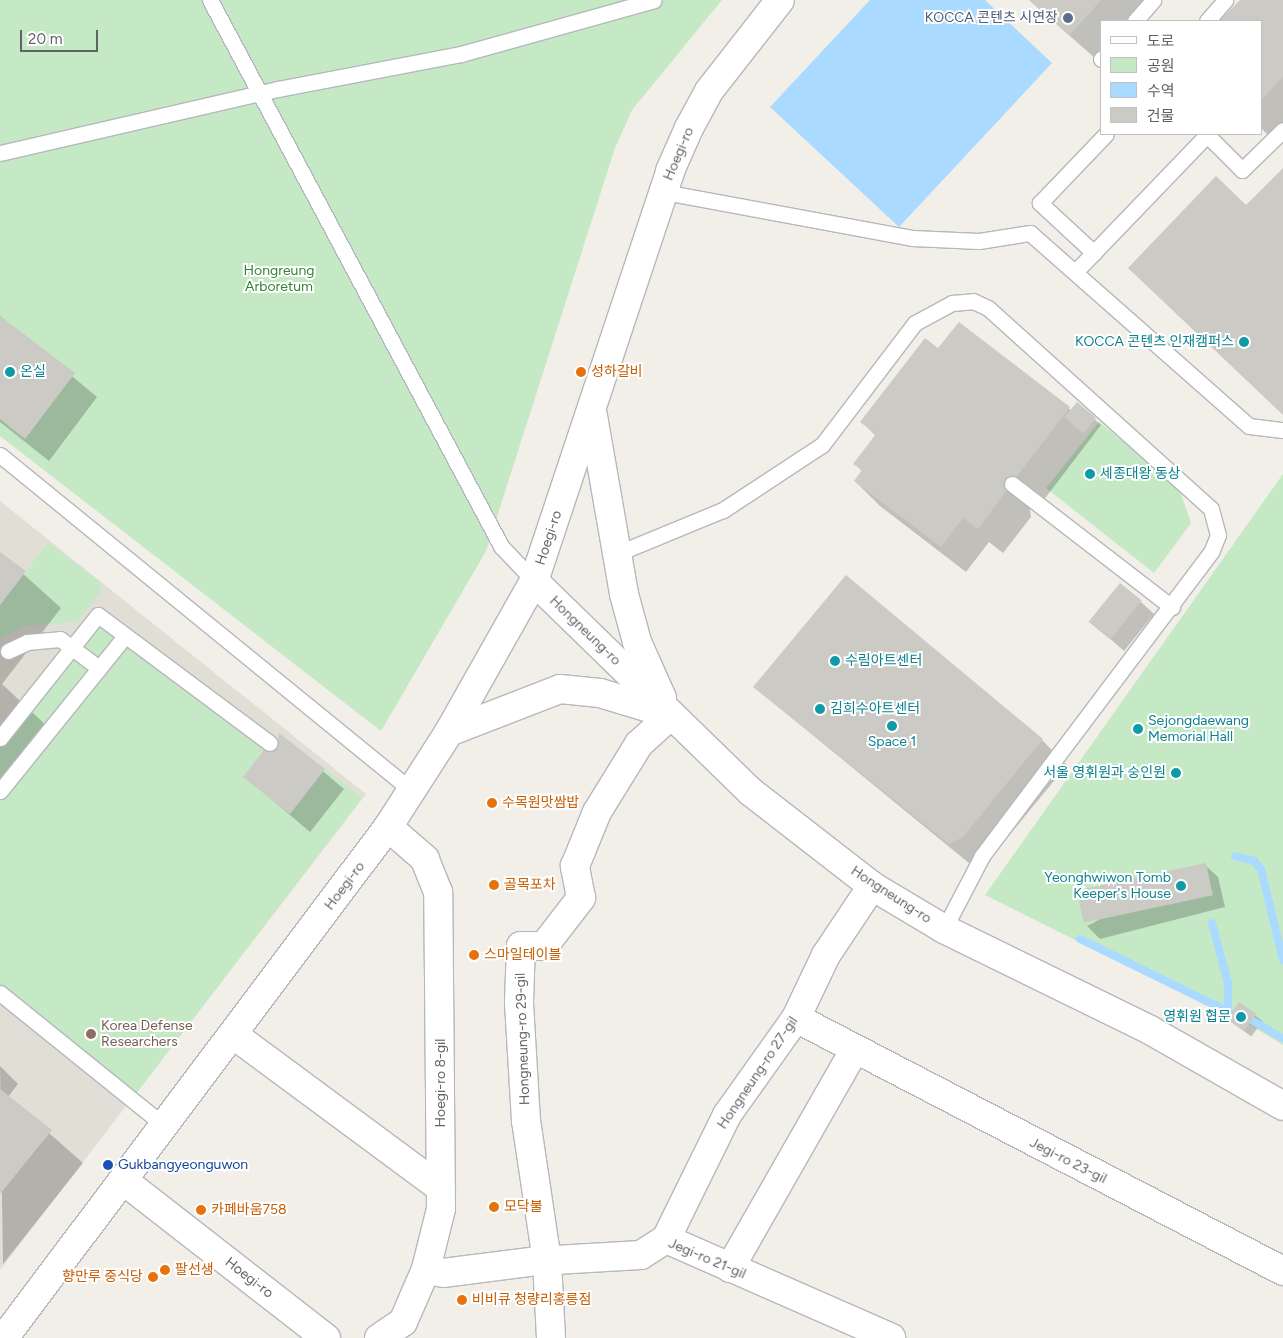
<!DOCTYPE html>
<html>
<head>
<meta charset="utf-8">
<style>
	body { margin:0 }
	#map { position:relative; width:1283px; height:1338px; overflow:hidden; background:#f1efe8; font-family:Figtree,"Noto Sans KR",sans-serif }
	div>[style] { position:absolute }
	.education>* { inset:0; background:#e1ded6 }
	.green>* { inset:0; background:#c5e8c5 }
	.water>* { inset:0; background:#aadaff }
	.shadow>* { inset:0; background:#0003; transform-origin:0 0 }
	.stream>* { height:8px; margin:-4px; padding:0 4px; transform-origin:4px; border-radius:4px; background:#aadaff }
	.building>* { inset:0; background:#cccac5; transform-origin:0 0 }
	.roads { filter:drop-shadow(1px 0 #b5b8bc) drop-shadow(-1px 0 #b5b8bc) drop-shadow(0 1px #b5b8bc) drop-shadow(0 -1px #b5b8bc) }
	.lane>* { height:15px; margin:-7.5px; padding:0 7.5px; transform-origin:7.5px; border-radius:7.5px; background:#fff }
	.street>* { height:28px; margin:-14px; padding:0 14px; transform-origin:14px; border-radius:14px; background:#fff }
	.secondary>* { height:28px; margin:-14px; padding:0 14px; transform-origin:14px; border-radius:14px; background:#fff }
	.dots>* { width:14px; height:14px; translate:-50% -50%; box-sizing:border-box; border:2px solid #fff; border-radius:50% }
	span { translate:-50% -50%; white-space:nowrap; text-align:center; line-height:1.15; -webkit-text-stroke:4px #fff; paint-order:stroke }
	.service-label { font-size:14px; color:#4e5e75 }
	.right { translate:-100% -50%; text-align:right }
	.street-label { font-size:14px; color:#5f6368 }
	.park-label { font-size:14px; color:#348238 }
	.culture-label { font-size:14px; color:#0d838f }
	.left { translate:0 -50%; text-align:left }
	.food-label { font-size:14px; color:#c56008 }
	.education-label { font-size:14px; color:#785e54 }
	.transit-label { font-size:14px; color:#164399 }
	.legend { position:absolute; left:1100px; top:20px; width:162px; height:115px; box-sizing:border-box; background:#fff; border:1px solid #bfc1c3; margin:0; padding:6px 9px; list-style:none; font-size:15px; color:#5f6368 }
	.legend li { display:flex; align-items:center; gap:10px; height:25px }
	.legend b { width:25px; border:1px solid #bfc1c3 }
	.scale { position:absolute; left:20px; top:30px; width:78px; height:22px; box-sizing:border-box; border:2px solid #5f6368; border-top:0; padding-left:6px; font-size:15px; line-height:18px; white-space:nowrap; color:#5f6368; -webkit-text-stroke:4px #fff; paint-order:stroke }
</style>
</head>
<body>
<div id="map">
	<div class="education">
		<div style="clip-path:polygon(0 501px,366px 794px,0 1270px)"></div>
	</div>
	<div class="green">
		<div style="clip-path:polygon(0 0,722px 0,632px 110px,615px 148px,486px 551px,381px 731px,0 436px)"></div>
		<div style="clip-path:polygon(1099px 422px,1178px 486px,1191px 523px,1154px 573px,1046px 488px)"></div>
		<div style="clip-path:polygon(1283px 474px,1283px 1045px,1229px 1012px,1221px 1013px,985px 895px)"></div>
		<div style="clip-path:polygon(48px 543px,101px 582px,100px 593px,77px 622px,23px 626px,0 639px,0 606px)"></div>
		<div style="clip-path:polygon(98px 615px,270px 743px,244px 777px,290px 814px,325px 769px,362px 798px,132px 1099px,0 993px,0 738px)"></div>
	</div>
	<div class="water">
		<div style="clip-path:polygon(870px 0,985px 0,1052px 63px,899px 227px,770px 107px)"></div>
	</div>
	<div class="shadow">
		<div style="clip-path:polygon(1029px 0,1148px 0,1130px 21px,1102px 21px,1102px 53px,1096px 59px)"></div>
		<div style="clip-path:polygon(1241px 0,1283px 0,1283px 128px,1272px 139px,1262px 129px,1262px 21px,1221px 21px)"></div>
		<div style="clip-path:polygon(0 316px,97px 397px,49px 461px,0 422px)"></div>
		<div style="clip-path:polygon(959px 324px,1072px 411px,1077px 404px,1101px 425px,1043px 501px,1029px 503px,1031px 517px,1003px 553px,989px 542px,966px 572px,880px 506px,855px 481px,862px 471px,855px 464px,876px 436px,862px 422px,939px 350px)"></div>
		<div style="clip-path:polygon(0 553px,61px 608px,2px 684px,50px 729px,0 794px)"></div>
		<div style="clip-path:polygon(1141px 602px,1154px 614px,1124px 651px,1090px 621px)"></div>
		<div style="clip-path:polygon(754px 687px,1042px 740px,1067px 765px,988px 861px,975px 868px)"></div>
		<div style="clip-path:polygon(280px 735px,344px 789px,310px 832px,245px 777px,278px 750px)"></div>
		<div style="clip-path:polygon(1205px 865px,1218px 877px,1225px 907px,1100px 939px,1087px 926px)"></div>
		<div style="left:1239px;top:1004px;width:29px;height:19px;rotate:36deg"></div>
		<div style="clip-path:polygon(0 1066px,18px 1084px,8px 1097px,83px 1163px,3px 1264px)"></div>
	</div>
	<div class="stream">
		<div style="left:1235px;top:856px;width:20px;rotate:15deg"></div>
		<div style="left:1254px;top:861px;width:11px;rotate:49deg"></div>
		<div style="left:1261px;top:869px;width:94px;rotate:76.4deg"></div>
		<div style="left:1212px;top:923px;width:62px;rotate:75.1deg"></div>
		<div style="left:1228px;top:983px;width:28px;rotate:90deg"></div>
		<div style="left:1080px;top:939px;width:168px;rotate:26.1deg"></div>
		<div style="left:1253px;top:1021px;width:34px;rotate:30deg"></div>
	</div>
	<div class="building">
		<div style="clip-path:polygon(1030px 0,1101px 0,1070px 35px)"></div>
		<div style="clip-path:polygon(1240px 0,1283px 0,1283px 77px,1262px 99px,1262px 21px,1219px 21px)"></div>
		<div style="clip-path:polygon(1283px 168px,1283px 415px,1128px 268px,1216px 176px,1246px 205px)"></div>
		<div style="clip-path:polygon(0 316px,75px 373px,25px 439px,0 419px)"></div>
		<div style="clip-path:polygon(959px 322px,1070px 407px,1017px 476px,1005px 478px,1006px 491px,978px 529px,963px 518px,941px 547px,854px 481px,862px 470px,853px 464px,876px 434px,860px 422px,925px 338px,938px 348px)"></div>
		<div style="left:1077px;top:402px;width:25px;height:20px;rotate:40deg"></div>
		<div style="clip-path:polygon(0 552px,26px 571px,0 605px)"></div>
		<div style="clip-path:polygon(846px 575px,1043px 739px,963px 837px,949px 844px,753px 687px)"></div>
		<div style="left:1120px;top:583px;width:28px;height:50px;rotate:39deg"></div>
		<div style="clip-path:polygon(279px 733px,325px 769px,290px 814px,243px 777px,264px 750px,277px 749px)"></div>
		<div style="left:1206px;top:863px;width:33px;height:132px;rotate:78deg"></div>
		<div style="left:1239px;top:1002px;width:21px;height:21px;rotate:35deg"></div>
		<div style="clip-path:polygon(0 1089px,52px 1130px,0 1194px)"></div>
	</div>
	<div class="roads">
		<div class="lane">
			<div style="left:210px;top:0;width:619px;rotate:61.94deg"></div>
			<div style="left:501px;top:546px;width:48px;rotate:46.7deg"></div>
			<div style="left:1135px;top:21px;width:28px;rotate:-49deg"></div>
			<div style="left:1207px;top:21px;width:28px;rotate:-49deg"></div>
			<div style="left:1101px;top:59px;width:1px;rotate:-45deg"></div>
			<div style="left:1206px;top:134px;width:51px;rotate:45deg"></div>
			<div style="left:1242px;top:170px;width:57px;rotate:-44.3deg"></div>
			<div style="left:0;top:153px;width:285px;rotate:-13deg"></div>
			<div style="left:278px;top:89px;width:186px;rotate:-10.8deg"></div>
			<div style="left:461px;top:54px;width:200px;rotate:-15.6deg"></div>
			<div style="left:664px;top:192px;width:252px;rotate:10.5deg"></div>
			<div style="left:912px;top:238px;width:67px;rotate:2.6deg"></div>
			<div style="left:979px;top:241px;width:52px;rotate:-8.9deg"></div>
			<div style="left:1030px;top:233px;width:292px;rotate:41.4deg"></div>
			<div style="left:1249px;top:426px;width:34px;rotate:7deg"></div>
			<div style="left:1094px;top:253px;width:74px;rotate:-137.2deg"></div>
			<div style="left:1040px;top:203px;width:95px;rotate:-46.3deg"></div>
			<div style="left:1076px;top:271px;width:189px;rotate:-46.1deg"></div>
			<div style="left:0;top:455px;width:530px;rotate:39.18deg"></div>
			<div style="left:1012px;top:484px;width:202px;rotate:37.6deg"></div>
			<div style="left:616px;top:554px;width:116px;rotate:-22.4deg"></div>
			<div style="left:723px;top:510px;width:118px;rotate:-33.3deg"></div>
			<div style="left:822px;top:445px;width:153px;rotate:-52.7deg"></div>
			<div style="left:915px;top:323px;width:42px;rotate:-28.4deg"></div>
			<div style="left:952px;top:303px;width:21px;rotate:-5deg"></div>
			<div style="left:973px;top:301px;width:17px;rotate:25deg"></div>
			<div style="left:988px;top:308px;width:300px;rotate:42deg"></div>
			<div style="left:1211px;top:509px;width:27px;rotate:75deg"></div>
			<div style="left:1218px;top:535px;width:18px;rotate:112deg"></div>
			<div style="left:1211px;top:552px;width:381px;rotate:127deg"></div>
			<div style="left:982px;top:856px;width:82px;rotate:117.5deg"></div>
			<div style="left:8px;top:651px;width:21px;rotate:-25deg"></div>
			<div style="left:27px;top:642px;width:33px;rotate:-5deg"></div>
			<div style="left:60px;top:639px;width:49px;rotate:36.6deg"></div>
			<div style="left:0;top:738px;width:157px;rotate:-51.5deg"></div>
			<div style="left:98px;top:615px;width:214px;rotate:36.7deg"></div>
			<div style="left:0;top:791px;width:199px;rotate:-51.1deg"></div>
			<div style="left:0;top:993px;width:213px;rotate:38.9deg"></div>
		</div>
		<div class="street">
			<div style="left:796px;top:1018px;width:549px;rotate:27.45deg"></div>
			<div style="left:234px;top:1035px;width:257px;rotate:36.5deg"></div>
			<div style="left:124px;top:1181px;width:256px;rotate:37.9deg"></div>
			<div style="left:666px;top:1239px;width:138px;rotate:-63.8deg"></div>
			<div style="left:727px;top:1115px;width:119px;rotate:-54.6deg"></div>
			<div style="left:796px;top:1018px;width:70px;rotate:-64.5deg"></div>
			<div style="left:826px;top:955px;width:83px;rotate:-56.3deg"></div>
			<div style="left:666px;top:1239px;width:246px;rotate:23.7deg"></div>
			<div style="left:730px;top:1268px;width:250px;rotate:-60.3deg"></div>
			<div style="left:426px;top:1269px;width:17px;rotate:13deg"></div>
			<div style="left:443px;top:1273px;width:96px;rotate:-7.2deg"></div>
			<div style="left:538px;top:1261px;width:103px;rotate:-3.3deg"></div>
			<div style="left:641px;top:1255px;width:30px;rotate:-33deg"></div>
			<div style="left:379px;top:1338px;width:29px;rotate:-34deg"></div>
			<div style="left:403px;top:1322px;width:58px;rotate:-66.5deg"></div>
			<div style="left:426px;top:1269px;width:62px;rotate:-76deg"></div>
			<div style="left:441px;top:1209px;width:317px;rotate:-90.5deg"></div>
			<div style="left:438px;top:892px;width:35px;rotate:-112deg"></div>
			<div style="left:425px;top:859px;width:49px;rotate:-139.1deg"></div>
			<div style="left:551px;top:1338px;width:77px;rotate:-93deg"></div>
			<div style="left:547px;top:1261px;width:142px;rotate:-98.5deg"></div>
			<div style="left:526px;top:1121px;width:119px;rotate:-93.4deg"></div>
			<div style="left:519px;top:1002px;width:56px;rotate:-88deg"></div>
			<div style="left:521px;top:946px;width:23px"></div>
			<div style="left:544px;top:946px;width:61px;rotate:-52.4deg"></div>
			<div style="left:581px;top:898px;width:33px;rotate:-101deg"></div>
			<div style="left:575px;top:866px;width:58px;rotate:-67.8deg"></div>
			<div style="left:597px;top:812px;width:80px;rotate:-58.3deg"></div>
			<div style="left:639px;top:744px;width:43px;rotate:-42.2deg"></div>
		</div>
		<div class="secondary">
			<div style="left:593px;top:416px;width:181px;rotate:80.1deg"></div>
			<div style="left:624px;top:594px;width:50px;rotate:74.8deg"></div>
			<div style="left:637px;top:642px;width:61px;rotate:65.9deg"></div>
			<div style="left:534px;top:581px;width:303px;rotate:44.2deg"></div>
			<div style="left:751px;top:792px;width:153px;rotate:37.8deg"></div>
			<div style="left:872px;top:886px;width:84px;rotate:30.8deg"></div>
			<div style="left:944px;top:929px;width:229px;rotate:26.1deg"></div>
			<div style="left:1150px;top:1030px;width:153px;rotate:29.7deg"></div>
			<div style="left:449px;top:732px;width:119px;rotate:-21.2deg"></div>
			<div style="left:560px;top:689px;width:40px;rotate:5.7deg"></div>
			<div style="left:600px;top:693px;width:72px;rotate:16.9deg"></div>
			<div style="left:4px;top:1338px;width:639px;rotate:-53.08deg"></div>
			<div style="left:388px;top:827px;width:113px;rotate:-57.3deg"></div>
			<div style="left:449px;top:732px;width:173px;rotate:-60.6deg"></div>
			<div style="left:534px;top:581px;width:432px;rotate:-71.6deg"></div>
			<div style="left:670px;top:171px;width:47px;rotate:-66.2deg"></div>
			<div style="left:689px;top:128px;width:42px;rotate:-61.6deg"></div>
			<div style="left:709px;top:91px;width:115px;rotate:-52deg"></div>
		</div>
	</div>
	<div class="dots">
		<div style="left:1068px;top:18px;background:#5c6f8a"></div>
		<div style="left:1244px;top:342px;background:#0f9aa8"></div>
		<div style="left:10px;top:372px;background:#0f9aa8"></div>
		<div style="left:581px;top:372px;background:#e8710a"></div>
		<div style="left:1090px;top:474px;background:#0f9aa8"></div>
		<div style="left:835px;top:661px;background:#0f9aa8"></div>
		<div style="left:820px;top:709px;background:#0f9aa8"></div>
		<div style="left:892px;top:726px;background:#0f9aa8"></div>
		<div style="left:1138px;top:729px;background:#0f9aa8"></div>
		<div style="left:1176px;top:773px;background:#0f9aa8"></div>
		<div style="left:492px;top:803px;background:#e8710a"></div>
		<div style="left:494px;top:885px;background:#e8710a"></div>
		<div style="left:1181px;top:886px;background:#0f9aa8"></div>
		<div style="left:474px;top:955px;background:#e8710a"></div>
		<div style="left:1241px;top:1017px;background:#0f9aa8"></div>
		<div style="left:91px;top:1034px;background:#8d6e63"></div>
		<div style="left:108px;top:1165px;background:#1a4fb4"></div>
		<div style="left:494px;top:1207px;background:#e8710a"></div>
		<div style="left:201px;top:1210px;background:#e8710a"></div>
		<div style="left:165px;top:1270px;background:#e8710a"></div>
		<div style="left:153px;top:1277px;background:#e8710a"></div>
		<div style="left:462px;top:1300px;background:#e8710a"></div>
	</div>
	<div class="service-label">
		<span class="right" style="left:1058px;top:18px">KOCCA 콘텐츠 시연장</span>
	</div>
	<div class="street-label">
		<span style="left:679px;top:154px;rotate:-67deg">Hoegi-ro</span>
		<span style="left:549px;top:538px;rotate:-72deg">Hoegi-ro</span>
		<span style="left:585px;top:631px;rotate:44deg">Hongneung-ro</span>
		<span style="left:345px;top:886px;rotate:-53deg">Hoegi-ro</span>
		<span style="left:891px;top:895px;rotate:33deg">Hongneung-ro</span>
		<span style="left:523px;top:1039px;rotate:-92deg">Hongneung-ro 29-gil</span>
		<span style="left:758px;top:1073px;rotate:-56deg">Hongneung-ro 27-gil</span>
		<span style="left:441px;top:1083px;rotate:-90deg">Hoegi-ro 8-gil</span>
		<span style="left:1068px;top:1161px;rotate:27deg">Jegi-ro 23-gil</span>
		<span style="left:707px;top:1259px;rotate:23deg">Jegi-ro 21-gil</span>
		<span style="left:249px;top:1278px;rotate:38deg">Hoegi-ro</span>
	</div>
	<div class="park-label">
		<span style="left:279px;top:279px">Hongreung<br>Arboretum</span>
	</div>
	<div class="culture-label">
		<span class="right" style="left:1234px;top:342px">KOCCA 콘텐츠 인재캠퍼스</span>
		<span class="left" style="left:20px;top:372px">온실</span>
		<span class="left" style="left:1100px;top:474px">세종대왕 동상</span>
		<span class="left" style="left:845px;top:661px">수림아트센터</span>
		<span class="left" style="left:830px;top:709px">김희수아트센터</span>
		<span class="left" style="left:1148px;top:729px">Sejongdaewang<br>Memorial Hall</span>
		<span style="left:892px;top:742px">Space 1</span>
		<span class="right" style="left:1166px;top:773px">서울 영휘원과 숭인원</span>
		<span class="right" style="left:1171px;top:886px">Yeonghwiwon Tomb<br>Keeper's House</span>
		<span class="right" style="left:1231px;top:1017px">영휘원 협문</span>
	</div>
	<div class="food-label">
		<span class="left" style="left:591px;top:372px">성하갈비</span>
		<span class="left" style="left:502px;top:803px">수목원맛쌈밥</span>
		<span class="left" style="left:504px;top:885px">골목포차</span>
		<span class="left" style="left:484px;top:955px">스마일테이블</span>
		<span class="left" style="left:504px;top:1207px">모닥불</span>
		<span class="left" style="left:211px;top:1210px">카페바움758</span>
		<span class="left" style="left:175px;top:1270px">팔선생</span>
		<span class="right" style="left:143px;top:1277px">향만루 중식당</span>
		<span class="left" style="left:472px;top:1300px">비비큐 청량리홍릉점</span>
	</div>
	<div class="education-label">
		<span class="left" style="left:101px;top:1034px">Korea Defense<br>Researchers</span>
	</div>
	<div class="transit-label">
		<span class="left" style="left:118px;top:1165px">Gukbangyeonguwon</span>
	</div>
	<ul class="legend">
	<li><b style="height:6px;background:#fff"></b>도로</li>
	<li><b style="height:14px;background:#c5e8c5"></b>공원</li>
	<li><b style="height:14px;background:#aadaff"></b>수역</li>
	<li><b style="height:14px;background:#cccac5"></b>건물</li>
	</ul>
	<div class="scale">20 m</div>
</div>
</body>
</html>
